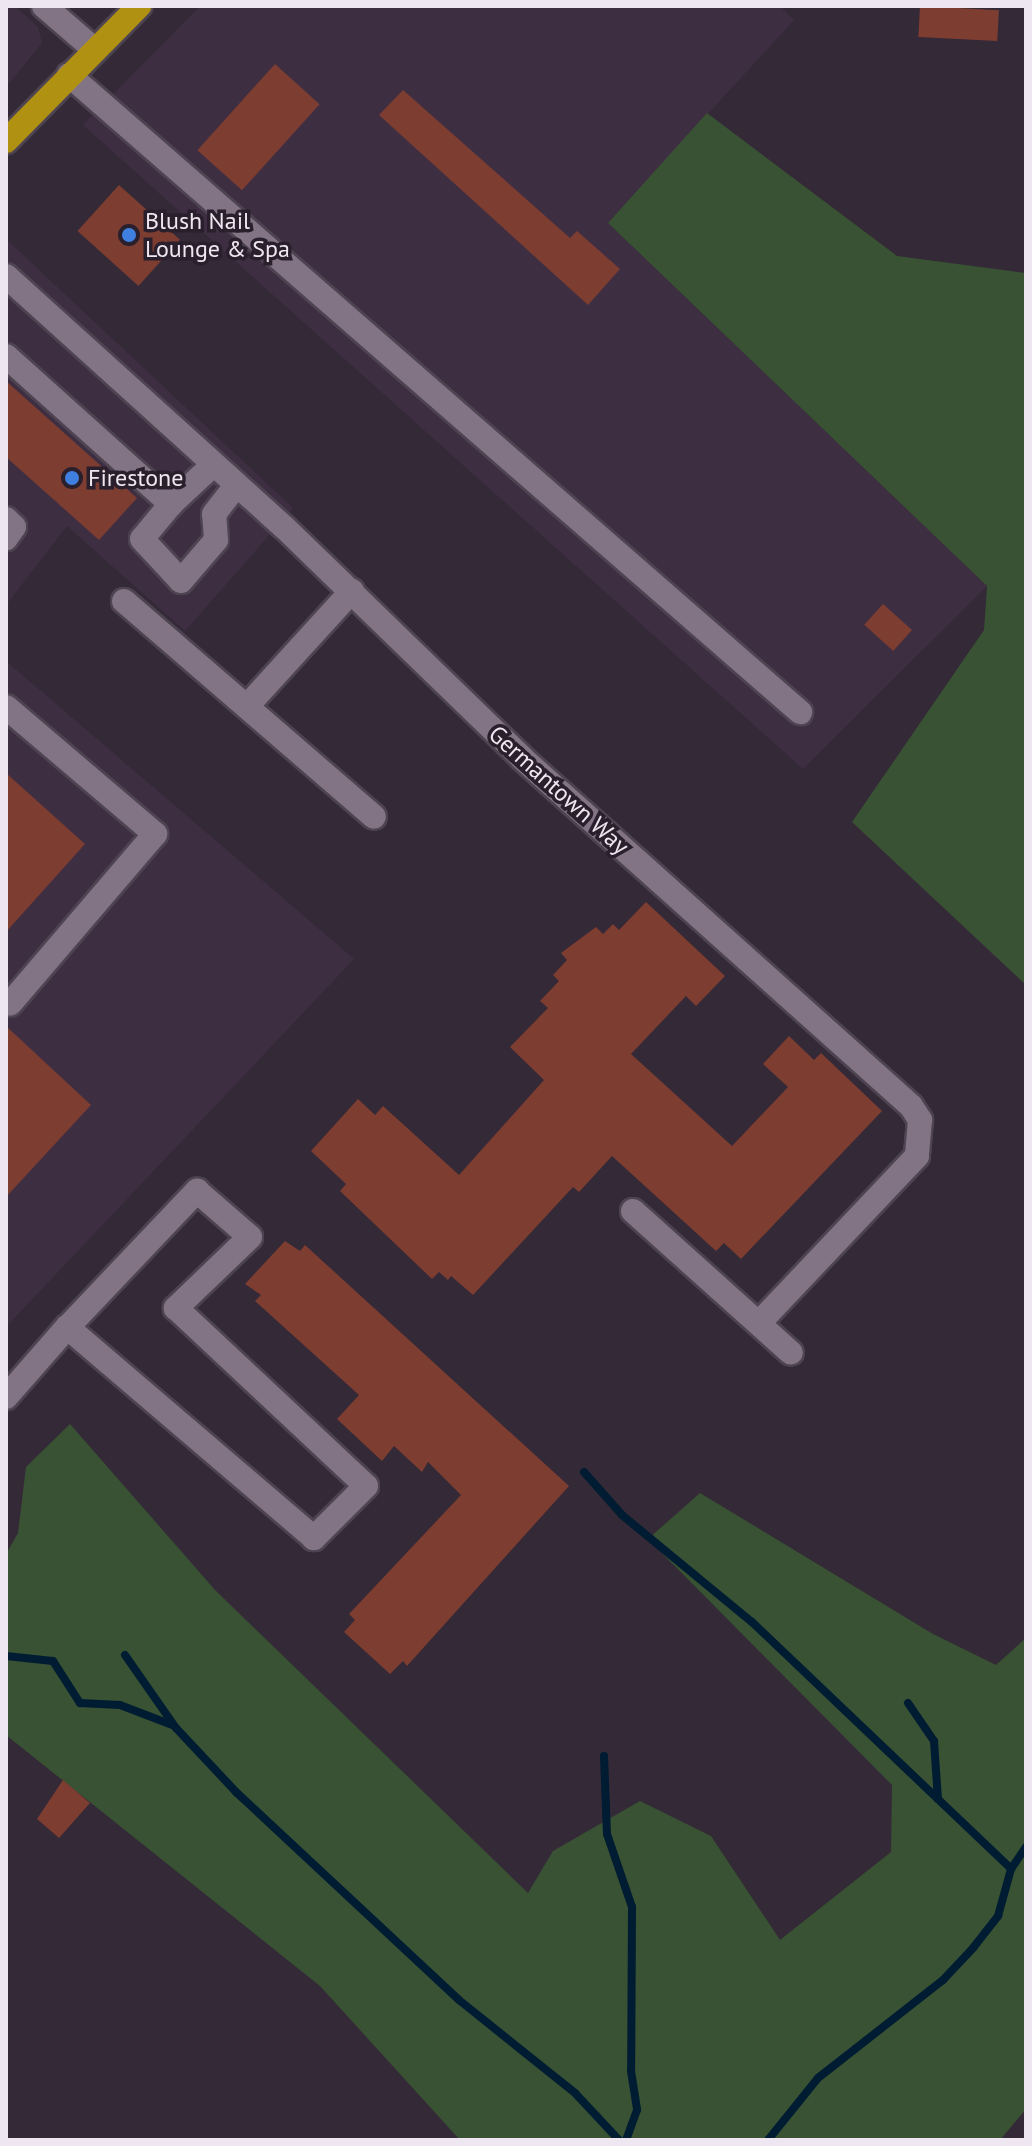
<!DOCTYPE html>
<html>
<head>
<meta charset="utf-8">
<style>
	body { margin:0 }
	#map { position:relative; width:1032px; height:2146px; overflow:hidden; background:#342937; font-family:"PT Sans",sans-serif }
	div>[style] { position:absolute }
	.built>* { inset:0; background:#3e2e42 }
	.green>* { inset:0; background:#395233 }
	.stream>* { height:8px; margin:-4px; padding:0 4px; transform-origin:4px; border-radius:4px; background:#001c32 }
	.building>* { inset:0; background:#7d3d30; transform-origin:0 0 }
	.roads { filter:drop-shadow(2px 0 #4e4451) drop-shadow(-2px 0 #4e4451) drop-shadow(0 2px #4e4451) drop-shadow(0 -2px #4e4451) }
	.minor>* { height:24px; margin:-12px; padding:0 12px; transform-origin:12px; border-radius:12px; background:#827485 }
	.highway>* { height:24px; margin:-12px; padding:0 12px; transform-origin:12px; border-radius:12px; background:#b09112 }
	.dots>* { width:22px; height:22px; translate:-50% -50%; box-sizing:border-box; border:4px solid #2a1f2d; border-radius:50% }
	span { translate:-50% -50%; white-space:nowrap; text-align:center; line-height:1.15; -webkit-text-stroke:7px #2a1f2d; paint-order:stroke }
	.poi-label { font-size:24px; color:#eee6f0 }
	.left { translate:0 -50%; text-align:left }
	.street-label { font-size:24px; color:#eee6f0 }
	.frame { position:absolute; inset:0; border:8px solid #eee6f0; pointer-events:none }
</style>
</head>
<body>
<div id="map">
	<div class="built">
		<div style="clip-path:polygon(6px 6px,15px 6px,38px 27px,42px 43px,6px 87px)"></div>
		<div style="clip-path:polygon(200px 6px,780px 6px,794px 20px,608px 223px,987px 586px,803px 769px,83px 125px)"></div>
		<div style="clip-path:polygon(6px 239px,293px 508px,185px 631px,67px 526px,6px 605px)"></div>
		<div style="clip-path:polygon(6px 661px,354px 959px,6px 1327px)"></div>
	</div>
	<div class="green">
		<div style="clip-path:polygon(707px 113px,897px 256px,1026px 273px,1026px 985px,852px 822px,984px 630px,987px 586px,608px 223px)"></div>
		<div style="clip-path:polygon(70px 1424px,215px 1590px,528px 1893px,553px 1851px,640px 1801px,711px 1836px,780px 1940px,891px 1852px,892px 1785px,648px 1539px,700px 1493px,933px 1634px,996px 1665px,1026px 1638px,1026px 2109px,1000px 2140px,460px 2140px,320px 1986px,6px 1735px,6px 1554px,18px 1533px,26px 1467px)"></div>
	</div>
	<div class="stream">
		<div style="left:584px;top:1472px;width:57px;rotate:48.5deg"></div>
		<div style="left:622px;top:1515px;width:168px;rotate:39.5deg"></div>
		<div style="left:752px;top:1622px;width:358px;rotate:43.6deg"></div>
		<div style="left:125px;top:1655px;width:89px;rotate:55.1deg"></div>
		<div style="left:176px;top:1728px;width:88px;rotate:46.8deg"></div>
		<div style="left:236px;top:1792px;width:305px;rotate:43deg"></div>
		<div style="left:459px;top:2000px;width:149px;rotate:38.7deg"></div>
		<div style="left:575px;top:2093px;width:64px;rotate:46.9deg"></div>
		<div style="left:6px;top:1656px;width:47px;rotate:6.1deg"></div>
		<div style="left:53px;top:1661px;width:50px;rotate:57.3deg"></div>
		<div style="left:80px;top:1703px;width:40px;rotate:2.9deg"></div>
		<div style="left:120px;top:1705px;width:56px;rotate:21deg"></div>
		<div style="left:908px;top:1703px;width:46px;rotate:55.6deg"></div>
		<div style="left:934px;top:1741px;width:58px;rotate:86.1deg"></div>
		<div style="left:604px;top:1756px;width:78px;rotate:87.8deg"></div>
		<div style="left:607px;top:1834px;width:77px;rotate:71.1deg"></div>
		<div style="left:632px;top:1907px;width:164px;rotate:90.3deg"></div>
		<div style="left:631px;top:2071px;width:39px;rotate:81deg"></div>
		<div style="left:637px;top:2110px;width:32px;rotate:110deg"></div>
		<div style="left:768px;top:2140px;width:80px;rotate:-51.1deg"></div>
		<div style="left:818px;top:2078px;width:159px;rotate:-38.1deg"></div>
		<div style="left:943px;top:1980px;width:44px;rotate:-46.8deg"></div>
		<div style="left:973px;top:1948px;width:41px;rotate:-52deg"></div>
		<div style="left:998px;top:1916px;width:49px;rotate:-74.5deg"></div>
		<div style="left:1011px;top:1869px;width:27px;rotate:-56deg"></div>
	</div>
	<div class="building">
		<div style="left:920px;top:6px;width:79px;height:31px;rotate:3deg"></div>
		<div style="left:275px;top:64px;width:60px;height:116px;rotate:42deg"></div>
		<div style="clip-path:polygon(403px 90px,570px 238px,577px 231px,620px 269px,588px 305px,379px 115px)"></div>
		<div style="left:119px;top:185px;width:82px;height:62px;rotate:42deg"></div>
		<div style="clip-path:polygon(6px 381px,137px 498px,99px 540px,6px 457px)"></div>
		<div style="left:883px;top:604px;width:39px;height:28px;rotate:42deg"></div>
		<div style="clip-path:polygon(6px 773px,85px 844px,6px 932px)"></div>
		<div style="clip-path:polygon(646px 902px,725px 976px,696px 1006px,686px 996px,631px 1054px,732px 1146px,788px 1087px,763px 1064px,789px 1036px,814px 1060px,821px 1053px,882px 1111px,741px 1259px,724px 1243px,716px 1251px,612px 1156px,579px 1192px,573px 1187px,473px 1295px,451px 1276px,448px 1280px,439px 1272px,432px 1279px,340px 1191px,346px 1184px,311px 1151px,358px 1099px,375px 1115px,383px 1106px,459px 1175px,544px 1080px,510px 1047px,548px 1008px,540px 1001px,559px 981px,553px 975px,567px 960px,561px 953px,596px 927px,603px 934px,613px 924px,619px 930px)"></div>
		<div style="clip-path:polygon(6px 1026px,91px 1105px,6px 1197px)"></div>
		<div style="clip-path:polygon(285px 1241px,300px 1251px,305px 1245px,569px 1486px,407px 1666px,403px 1661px,390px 1674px,344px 1632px,355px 1620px,349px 1614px,461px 1495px,428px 1462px,422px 1472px,394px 1446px,382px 1461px,337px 1419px,359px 1395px,255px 1301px,261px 1295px,245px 1284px)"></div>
		<div style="clip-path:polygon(63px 1780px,90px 1803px,59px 1838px,37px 1819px)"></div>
	</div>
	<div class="roads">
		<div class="minor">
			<div style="left:44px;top:6px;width:67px;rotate:40.8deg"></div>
			<div style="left:69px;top:75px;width:970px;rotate:41.07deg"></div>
			<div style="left:6px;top:276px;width:376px;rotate:42.1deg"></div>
			<div style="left:285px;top:528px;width:330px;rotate:44.1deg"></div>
			<div style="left:522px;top:758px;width:522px;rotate:41.82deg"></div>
			<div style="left:911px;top:1106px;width:17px;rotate:57deg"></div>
			<div style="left:920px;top:1120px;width:36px;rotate:95deg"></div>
			<div style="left:917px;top:1156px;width:230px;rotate:133.4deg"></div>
			<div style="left:6px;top:356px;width:222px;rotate:41.9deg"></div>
			<div style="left:171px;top:504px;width:57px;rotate:-42.9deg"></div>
			<div style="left:171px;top:504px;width:45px;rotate:129.6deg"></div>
			<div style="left:142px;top:539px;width:57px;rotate:47.1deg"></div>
			<div style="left:181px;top:581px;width:54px;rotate:-49.5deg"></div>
			<div style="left:216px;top:540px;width:26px;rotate:-94deg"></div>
			<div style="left:214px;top:514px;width:34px;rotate:-52deg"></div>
			<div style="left:6px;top:519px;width:11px;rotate:45deg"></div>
			<div style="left:14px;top:527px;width:14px;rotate:126deg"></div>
			<div style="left:124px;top:601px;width:330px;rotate:40.8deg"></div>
			<div style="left:249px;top:704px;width:153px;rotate:-47.7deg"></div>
			<div style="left:6px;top:707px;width:196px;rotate:40.4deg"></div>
			<div style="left:155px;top:834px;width:223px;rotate:130.5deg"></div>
			<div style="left:633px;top:1211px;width:212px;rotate:41.9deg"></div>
			<div style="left:6px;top:1397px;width:86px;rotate:-48.8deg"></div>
			<div style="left:63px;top:1332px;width:195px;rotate:-46.5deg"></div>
			<div style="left:197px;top:1191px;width:70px;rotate:41deg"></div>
			<div style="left:250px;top:1237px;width:103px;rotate:136.2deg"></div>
			<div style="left:176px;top:1308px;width:260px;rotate:43.1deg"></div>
			<div style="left:366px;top:1486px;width:74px;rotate:135deg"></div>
			<div style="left:314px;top:1538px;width:325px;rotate:-139.5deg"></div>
		</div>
		<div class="highway">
			<div style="left:6px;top:141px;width:190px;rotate:-45.4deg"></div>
		</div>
	</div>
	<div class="dots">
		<div style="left:129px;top:235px;background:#3f7fe0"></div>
		<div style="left:72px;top:478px;background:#3f7fe0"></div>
	</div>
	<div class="poi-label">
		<span class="left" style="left:145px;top:235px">Blush Nail<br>Lounge &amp; Spa</span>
		<span class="left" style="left:88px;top:478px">Firestone</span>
	</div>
	<div class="street-label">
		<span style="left:559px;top:790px;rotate:42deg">Germantown Way</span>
	</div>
	<div class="frame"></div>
</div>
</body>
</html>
